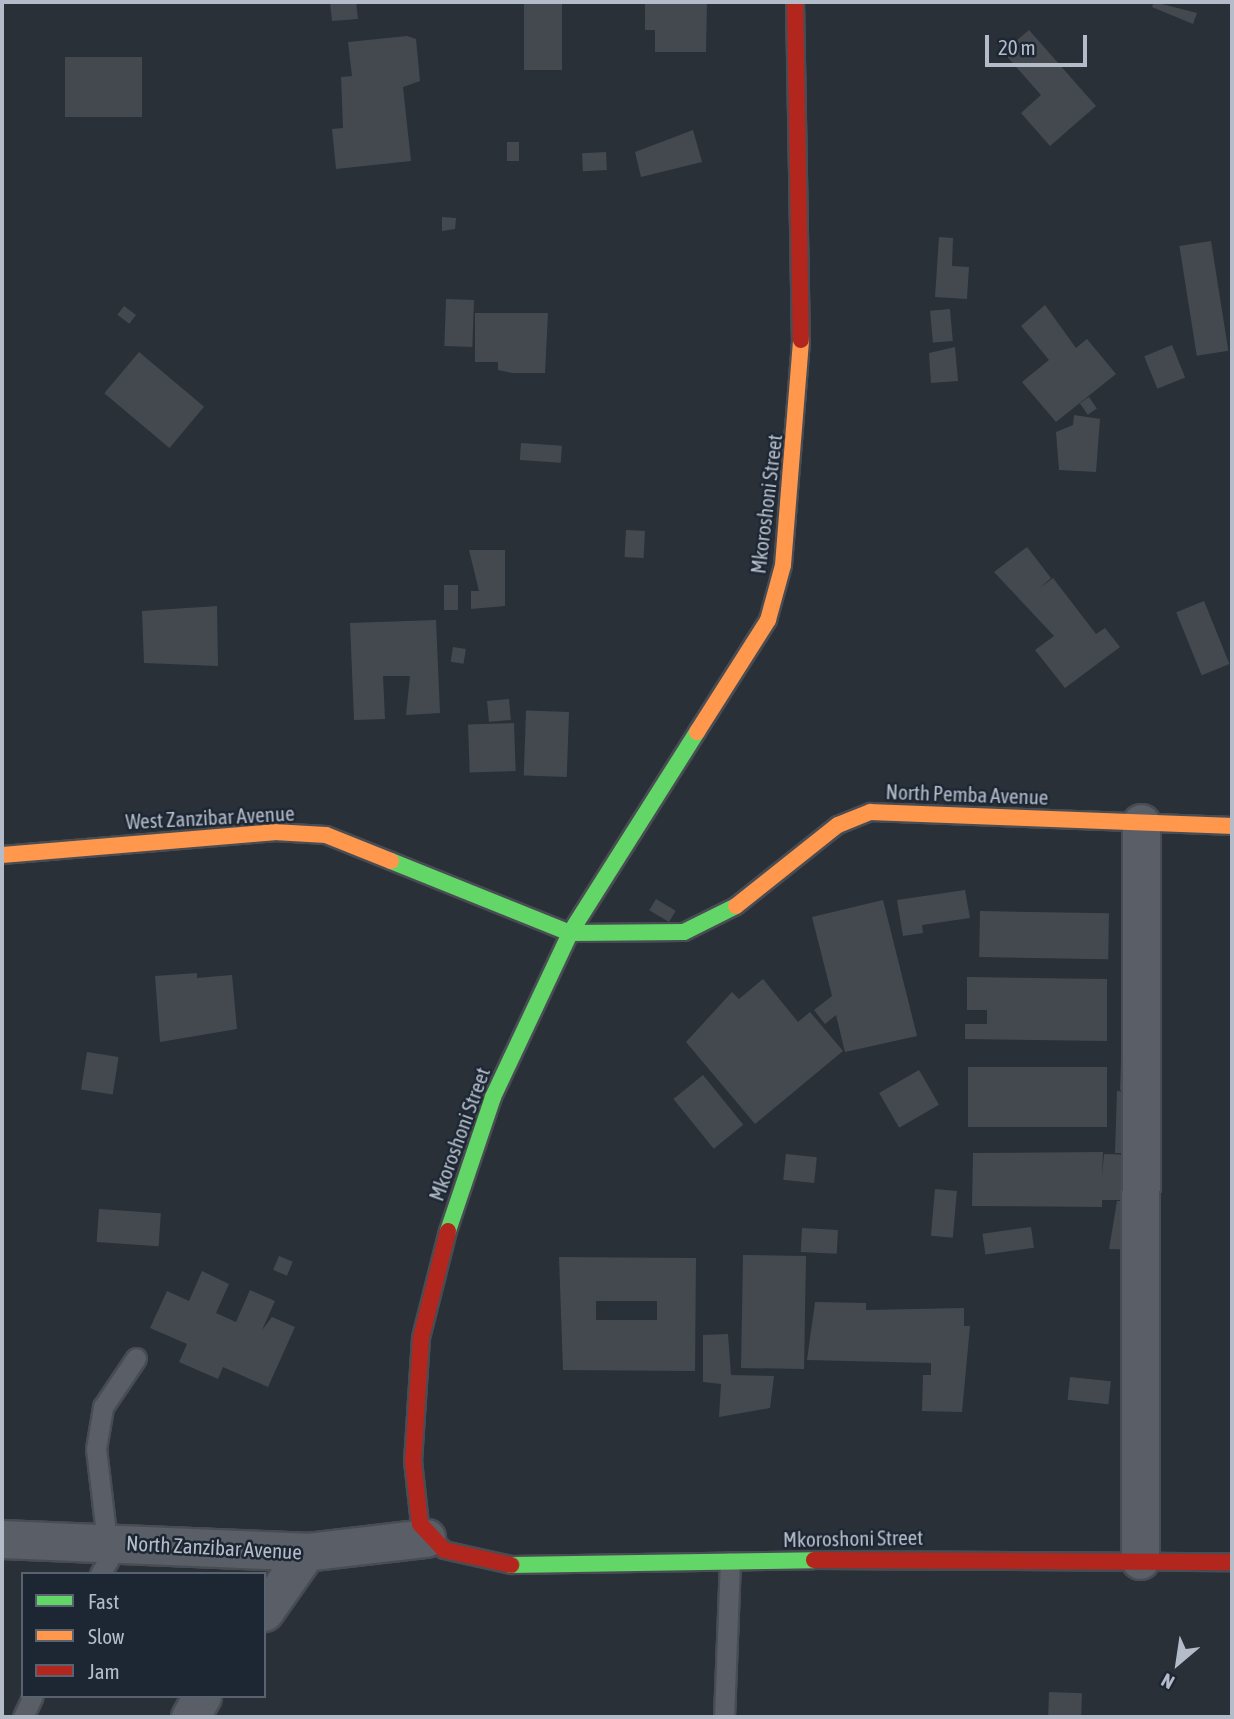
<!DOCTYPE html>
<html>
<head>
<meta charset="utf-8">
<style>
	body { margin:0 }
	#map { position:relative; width:1234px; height:1719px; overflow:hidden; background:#2a3038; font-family:"Asap Condensed",sans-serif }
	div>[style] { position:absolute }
	.building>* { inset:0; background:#444950; transform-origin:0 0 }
	.roads { filter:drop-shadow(2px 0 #484c53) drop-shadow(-2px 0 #484c53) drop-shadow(0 2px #484c53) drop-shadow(0 -2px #484c53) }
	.lane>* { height:19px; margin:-9.5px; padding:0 9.5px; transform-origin:9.5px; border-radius:9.5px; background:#5a5e66 }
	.street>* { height:37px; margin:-18.5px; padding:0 18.5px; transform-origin:18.5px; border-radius:18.5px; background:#5a5e66 }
	.fast>* { height:16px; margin:-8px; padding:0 8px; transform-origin:8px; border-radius:8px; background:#63d668 }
	.slow>* { height:16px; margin:-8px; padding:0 8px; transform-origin:8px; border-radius:8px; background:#ff974d }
	.jam>* { height:16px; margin:-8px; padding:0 8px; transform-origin:8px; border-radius:8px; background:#b3261e }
	span { translate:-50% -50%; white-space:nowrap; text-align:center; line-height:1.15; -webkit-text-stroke:5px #1d2633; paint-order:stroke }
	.street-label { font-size:21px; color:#b4bcc9 }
	.frame { position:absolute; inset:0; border:4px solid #b4bcc9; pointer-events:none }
	.legend { position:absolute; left:21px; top:1572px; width:245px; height:126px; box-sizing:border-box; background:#1d2633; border:2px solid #59626f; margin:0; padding:9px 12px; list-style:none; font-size:21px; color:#b4bcc9 }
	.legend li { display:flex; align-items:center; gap:14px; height:35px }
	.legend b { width:35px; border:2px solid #59626f }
	.north { position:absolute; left:1143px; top:1628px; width:70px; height:70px; -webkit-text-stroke:5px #1d2633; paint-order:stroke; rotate:209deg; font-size:19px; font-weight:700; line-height:28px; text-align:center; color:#b4bcc9 }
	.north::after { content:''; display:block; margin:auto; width:24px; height:32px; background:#b4bcc9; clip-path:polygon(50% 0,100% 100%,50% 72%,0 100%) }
	.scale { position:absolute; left:985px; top:35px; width:102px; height:32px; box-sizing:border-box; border:4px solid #b4bcc9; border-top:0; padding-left:9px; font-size:21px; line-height:24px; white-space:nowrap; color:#b4bcc9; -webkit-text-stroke:5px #1d2633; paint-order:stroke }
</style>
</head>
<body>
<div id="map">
	<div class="building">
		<div style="clip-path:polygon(330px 2px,356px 2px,358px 19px,332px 21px)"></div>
		<div style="left:524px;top:2px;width:38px;height:68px"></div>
		<div style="clip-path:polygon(645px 2px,707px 2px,706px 52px,655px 52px,655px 30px,645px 30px)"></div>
		<div style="clip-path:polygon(1154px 2px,1197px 13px,1193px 24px,1152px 7px)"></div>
		<div style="clip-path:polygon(1029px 30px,1096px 106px,1050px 146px,1021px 113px,1041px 95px,1003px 52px)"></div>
		<div style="clip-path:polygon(407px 36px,416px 39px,420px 81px,403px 87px,411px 161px,336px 169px,332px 129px,343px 128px,341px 77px,352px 76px,348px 42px)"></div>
		<div style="left:65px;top:57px;width:77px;height:60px"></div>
		<div style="clip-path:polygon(693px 130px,702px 162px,641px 177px,635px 152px)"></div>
		<div style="left:507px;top:142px;width:12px;height:19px"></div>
		<div style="left:606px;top:152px;width:18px;height:24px;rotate:87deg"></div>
		<div style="clip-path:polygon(442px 217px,456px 218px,455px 229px,442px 231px)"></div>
		<div style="clip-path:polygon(939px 237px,953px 238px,952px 266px,969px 267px,967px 299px,935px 297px)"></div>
		<div style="left:1211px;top:241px;width:111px;height:32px;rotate:81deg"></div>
		<div style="left:446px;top:299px;width:28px;height:47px;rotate:2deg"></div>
		<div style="clip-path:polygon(1045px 305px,1076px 348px,1087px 339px,1116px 374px,1056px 422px,1022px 382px,1049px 360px,1021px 326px)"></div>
		<div style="left:124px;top:306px;width:15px;height:11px;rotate:37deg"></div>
		<div style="left:950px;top:309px;width:32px;height:20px;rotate:85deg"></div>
		<div style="clip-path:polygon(475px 313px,548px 313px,545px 373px,512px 373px,498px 370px,498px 362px,475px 362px)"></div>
		<div style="left:1172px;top:345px;width:35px;height:30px;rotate:68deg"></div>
		<div style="clip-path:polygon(955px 347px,958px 381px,931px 383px,929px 353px)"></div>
		<div style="left:139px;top:352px;width:85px;height:54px;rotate:40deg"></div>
		<div style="left:1089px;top:397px;width:14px;height:11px;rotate:56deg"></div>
		<div style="clip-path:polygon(1074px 415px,1100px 419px,1096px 472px,1059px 470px,1056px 432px,1073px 425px)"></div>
		<div style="left:521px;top:443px;width:41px;height:17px;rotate:4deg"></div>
		<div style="left:626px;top:530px;width:19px;height:27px;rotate:3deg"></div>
		<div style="clip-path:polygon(1027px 547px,1051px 578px,1040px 588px,1053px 578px,1096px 634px,1105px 628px,1120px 647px,1065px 688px,1035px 650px,1054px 636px,994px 572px)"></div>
		<div style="clip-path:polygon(469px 550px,505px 550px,505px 606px,471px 609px,471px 591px,479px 591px)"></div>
		<div style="left:444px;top:585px;width:14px;height:25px"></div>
		<div style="left:1204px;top:601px;width:68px;height:30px;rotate:68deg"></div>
		<div style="clip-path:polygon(217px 606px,218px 666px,144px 663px,142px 611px)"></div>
		<div style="clip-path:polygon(436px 620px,440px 713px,406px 715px,410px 676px,383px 676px,385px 719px,354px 720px,350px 623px)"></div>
		<div style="left:453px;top:647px;width:13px;height:15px;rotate:9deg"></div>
		<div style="left:509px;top:699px;width:21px;height:22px;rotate:85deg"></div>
		<div style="left:569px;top:712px;width:65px;height:43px;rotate:92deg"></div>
		<div style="left:514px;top:723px;width:48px;height:46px;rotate:88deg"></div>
		<div style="clip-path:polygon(965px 890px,970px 918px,922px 925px,923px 933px,903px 936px,897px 900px)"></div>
		<div style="left:656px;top:899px;width:23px;height:13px;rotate:31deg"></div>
		<div style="clip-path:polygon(883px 900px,917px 1036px,845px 1052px,836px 1015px,825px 1024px,814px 1010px,832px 996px,812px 917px)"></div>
		<div style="left:980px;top:911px;width:129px;height:46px;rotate:1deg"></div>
		<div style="clip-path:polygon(197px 973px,197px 978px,232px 975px,237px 1029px,160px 1042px,155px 976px)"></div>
		<div style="clip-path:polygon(967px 977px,1107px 979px,1107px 1041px,965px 1039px,965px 1024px,987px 1024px,987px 1010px,967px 1010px)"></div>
		<div style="clip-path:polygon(763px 979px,798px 1022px,810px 1012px,843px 1051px,755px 1124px,686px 1042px,732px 992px,739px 999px)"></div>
		<div style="left:87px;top:1052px;width:32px;height:38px;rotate:9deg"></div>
		<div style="clip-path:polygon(1121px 1061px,1142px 1062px,1140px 1153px,1115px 1153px,1117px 1091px,1135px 1092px,1120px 1090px)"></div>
		<div style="left:968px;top:1067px;width:139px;height:60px"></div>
		<div style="left:919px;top:1070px;width:40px;height:46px;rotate:60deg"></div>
		<div style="left:703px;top:1075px;width:64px;height:38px;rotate:51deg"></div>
		<div style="clip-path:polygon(1103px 1152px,1102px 1176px,1104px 1154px,1137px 1155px,1136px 1200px,1102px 1200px,1102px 1207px,972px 1206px,973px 1153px)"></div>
		<div style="left:786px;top:1154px;width:31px;height:26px;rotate:6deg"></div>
		<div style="left:935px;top:1189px;width:22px;height:47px;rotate:5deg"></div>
		<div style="clip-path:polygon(1117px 1201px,1142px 1201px,1142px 1250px,1109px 1249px)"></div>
		<div style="left:99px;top:1209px;width:62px;height:33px;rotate:4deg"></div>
		<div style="left:1031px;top:1227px;width:21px;height:49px;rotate:82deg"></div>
		<div style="left:802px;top:1228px;width:36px;height:24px;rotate:3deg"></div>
		<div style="left:743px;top:1255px;width:63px;height:113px;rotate:1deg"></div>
		<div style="left:279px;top:1256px;width:15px;height:15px;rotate:23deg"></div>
		<div style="clip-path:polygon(evenodd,559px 1257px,696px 1258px,695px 1371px,563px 1370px,559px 1257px,596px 1301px,657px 1301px,657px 1320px,596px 1320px,596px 1301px)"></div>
		<div style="clip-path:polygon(202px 1271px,229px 1284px,216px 1313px,236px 1322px,250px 1290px,275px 1301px,262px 1330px,272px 1317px,295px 1327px,268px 1387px,223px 1367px,218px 1379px,179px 1362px,187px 1344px,150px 1328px,167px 1291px,189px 1301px)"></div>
		<div style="clip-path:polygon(815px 1302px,866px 1303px,866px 1310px,964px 1308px,964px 1326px,970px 1326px,962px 1412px,922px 1411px,923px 1375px,931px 1375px,931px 1363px,807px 1360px)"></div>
		<div style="clip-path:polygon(728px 1334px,731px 1375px,774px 1376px,770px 1408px,719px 1417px,721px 1384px,703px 1382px,703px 1335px)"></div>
		<div style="left:1070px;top:1377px;width:41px;height:23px;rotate:6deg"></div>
		<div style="left:1049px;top:1692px;width:33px;height:25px;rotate:2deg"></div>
	</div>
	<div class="roads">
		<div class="lane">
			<div style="left:107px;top:1542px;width:94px;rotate:-96.7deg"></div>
			<div style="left:96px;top:1449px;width:43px;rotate:-80.5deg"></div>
			<div style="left:103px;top:1407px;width:59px;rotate:-56deg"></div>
			<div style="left:100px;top:1574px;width:37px;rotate:-59deg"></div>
			<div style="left:23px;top:1717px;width:23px;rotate:-65deg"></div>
			<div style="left:724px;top:1717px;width:155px;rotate:-87.8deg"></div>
		</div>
		<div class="street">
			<div style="left:2px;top:1539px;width:304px;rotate:2.4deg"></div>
			<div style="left:306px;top:1552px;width:121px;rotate:-6.7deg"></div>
			<div style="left:1140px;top:1560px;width:737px;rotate:-89.92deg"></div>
			<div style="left:264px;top:1612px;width:73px;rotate:-55deg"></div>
			<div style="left:190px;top:1717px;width:24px;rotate:-60deg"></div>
		</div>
		<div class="fast">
			<div style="left:391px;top:861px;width:193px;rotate:21.9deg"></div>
			<div style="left:570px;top:933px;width:114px;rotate:-0.5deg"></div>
			<div style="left:684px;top:932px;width:58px;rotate:-26.6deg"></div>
			<div style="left:448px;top:1231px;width:141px;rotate:-71.4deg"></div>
			<div style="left:493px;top:1097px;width:181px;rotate:-64.8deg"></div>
			<div style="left:570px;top:933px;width:238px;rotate:-57.7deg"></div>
			<div style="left:511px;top:1565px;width:303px;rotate:-0.9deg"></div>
		</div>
		<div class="slow">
			<div style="left:697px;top:732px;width:133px;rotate:-57.6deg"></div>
			<div style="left:768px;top:620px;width:57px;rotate:-74.7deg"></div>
			<div style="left:783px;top:565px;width:226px;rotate:-85.4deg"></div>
			<div style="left:2px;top:855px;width:273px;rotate:-4.8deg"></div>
			<div style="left:274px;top:832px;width:52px;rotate:3.3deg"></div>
			<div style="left:326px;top:835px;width:70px;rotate:21.8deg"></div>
			<div style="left:736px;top:906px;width:130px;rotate:-38.5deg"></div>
			<div style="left:838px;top:825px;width:35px;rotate:-22deg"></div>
			<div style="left:871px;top:812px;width:361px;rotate:2.2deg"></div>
		</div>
		<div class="jam">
			<div style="left:795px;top:2px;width:338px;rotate:89deg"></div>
			<div style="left:448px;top:1231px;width:110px;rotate:104.2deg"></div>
			<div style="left:421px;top:1338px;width:123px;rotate:93.7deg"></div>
			<div style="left:413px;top:1461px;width:63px;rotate:83.7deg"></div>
			<div style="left:420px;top:1524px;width:35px;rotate:47deg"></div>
			<div style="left:444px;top:1550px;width:69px;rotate:12.6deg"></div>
			<div style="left:814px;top:1560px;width:418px;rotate:0.3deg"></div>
		</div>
	</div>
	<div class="street-label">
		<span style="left:766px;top:504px;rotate:-83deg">Mkoroshoni Street</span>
		<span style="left:967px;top:794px;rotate:2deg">North Pemba Avenue</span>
		<span style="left:210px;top:817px;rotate:-3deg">West Zanzibar Avenue</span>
		<span style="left:459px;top:1134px;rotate:-70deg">Mkoroshoni Street</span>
		<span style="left:853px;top:1538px;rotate:-1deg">Mkoroshoni Street</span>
		<span style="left:214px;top:1547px;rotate:3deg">North Zanzibar Avenue</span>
	</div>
	<div class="frame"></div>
	<ul class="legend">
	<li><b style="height:9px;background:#63d668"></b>Fast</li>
	<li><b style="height:9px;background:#ff974d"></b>Slow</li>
	<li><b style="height:9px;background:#b3261e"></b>Jam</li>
	</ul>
	<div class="north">N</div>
	<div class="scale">20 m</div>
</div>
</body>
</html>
